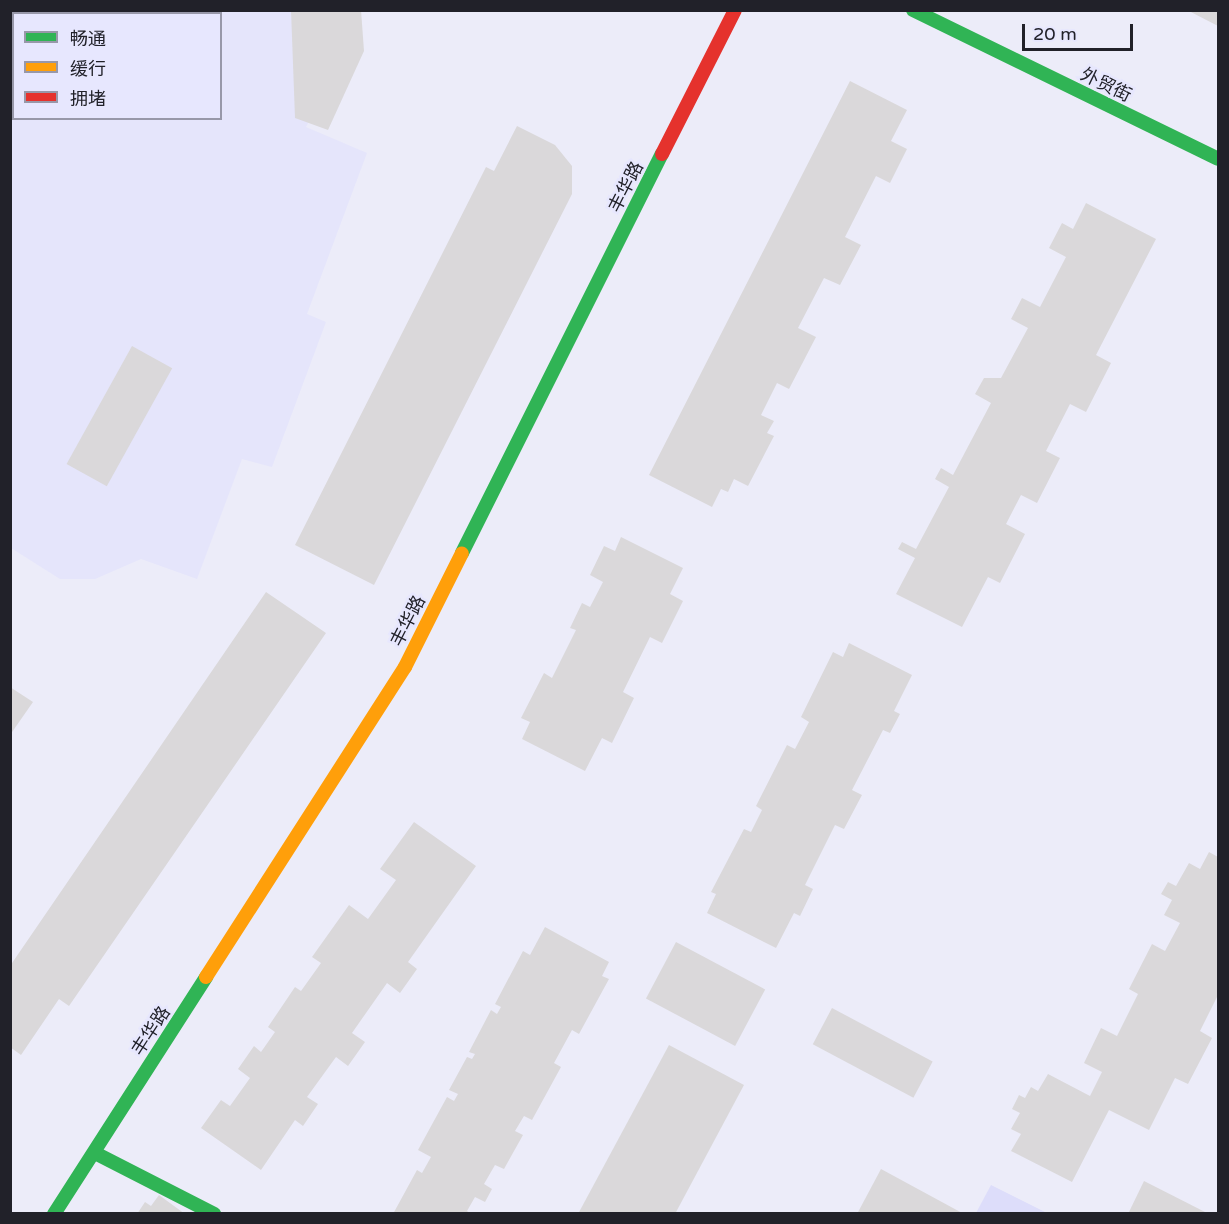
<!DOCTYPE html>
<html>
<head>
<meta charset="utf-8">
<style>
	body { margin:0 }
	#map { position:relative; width:1229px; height:1224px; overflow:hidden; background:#ececf9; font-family:"Varela Round","Noto Sans SC",sans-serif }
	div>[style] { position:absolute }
	.built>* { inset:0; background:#e5e5fb }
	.green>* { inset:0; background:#ddddfa }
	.building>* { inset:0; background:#dad8da; transform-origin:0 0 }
	.fast>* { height:14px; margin:-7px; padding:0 7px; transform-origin:7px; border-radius:7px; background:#30b455 }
	.slow>* { height:14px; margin:-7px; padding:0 7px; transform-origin:7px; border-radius:7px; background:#ff9f0a }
	.jam>* { height:14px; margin:-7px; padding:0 7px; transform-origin:7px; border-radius:7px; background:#e5322d }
	span { translate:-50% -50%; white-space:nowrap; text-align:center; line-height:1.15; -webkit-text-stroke:5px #e7e7fe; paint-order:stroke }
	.street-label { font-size:18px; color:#212129 }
	.frame { position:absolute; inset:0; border:12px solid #212129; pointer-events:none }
	.legend { position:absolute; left:12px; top:12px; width:210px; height:108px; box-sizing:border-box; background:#e7e7fe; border:2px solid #9898a9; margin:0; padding:8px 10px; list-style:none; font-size:18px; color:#212129 }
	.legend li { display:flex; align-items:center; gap:12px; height:30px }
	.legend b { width:30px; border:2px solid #9898a9 }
	.scale { position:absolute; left:1022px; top:24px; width:111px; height:27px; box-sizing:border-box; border:3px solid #212129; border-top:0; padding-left:8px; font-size:18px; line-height:21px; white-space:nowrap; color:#212129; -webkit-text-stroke:4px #e7e7fe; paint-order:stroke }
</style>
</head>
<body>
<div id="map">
	<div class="built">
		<div style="clip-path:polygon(evenodd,10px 11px,345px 11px,346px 48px,306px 127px,367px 153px,307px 314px,326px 322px,272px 467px,242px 459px,197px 579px,141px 559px,95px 579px,60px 579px,11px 548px,10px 11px,14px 14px,220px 14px,220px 118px,14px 118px,14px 14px)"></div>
	</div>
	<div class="green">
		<div style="clip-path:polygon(991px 1185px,1047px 1213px,976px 1213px)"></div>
	</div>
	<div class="building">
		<div style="clip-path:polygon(291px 10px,361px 10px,364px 51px,328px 130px,295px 118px)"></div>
		<div style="clip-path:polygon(1187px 10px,1218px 10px,1218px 26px)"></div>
		<div style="clip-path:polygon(850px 81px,907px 110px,891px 141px,907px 149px,890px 183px,876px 176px,845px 237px,861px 245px,840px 285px,824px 278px,798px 328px,816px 337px,789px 389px,777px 383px,761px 415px,774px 421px,767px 433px,774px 436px,748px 486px,734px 479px,728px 492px,721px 489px,712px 507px,649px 475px)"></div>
		<div style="clip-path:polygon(517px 126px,555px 145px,572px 166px,572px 194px,374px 585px,295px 545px,486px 167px,494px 171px)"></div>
		<div style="clip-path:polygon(1086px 203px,1156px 239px,1096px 355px,1111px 363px,1086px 412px,1070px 404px,1046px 451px,1060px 458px,1037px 503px,1021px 495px,1006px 524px,1025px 534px,1000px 583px,988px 577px,962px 627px,896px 594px,915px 558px,898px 549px,902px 542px,916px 549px,949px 487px,935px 479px,941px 468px,953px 475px,991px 403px,975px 394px,984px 378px,1001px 378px,1028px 328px,1011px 319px,1022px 298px,1040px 307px,1066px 257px,1049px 248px,1062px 223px,1073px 229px)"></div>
		<div style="left:132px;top:346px;width:46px;height:135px;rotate:29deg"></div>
		<div style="clip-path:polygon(621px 537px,683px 568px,670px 594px,683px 601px,662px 643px,650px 637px,623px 692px,634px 698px,612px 743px,602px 738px,585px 771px,522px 739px,530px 722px,521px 718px,544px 673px,552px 678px,576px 630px,570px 628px,582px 603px,590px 607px,603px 582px,590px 575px,604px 546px,615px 551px)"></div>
		<div style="clip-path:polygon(266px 592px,326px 633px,69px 1006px,59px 999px,21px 1055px,10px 1047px,10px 966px)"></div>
		<div style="clip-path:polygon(849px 643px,912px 675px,894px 711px,900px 714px,890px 733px,883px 730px,852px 790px,862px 795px,844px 829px,835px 825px,805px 885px,813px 889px,800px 916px,794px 913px,776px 948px,707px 913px,716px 894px,711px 892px,744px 829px,751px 832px,762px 810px,756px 806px,787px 745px,795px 749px,809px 722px,801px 717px,833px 652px,843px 657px)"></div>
		<div style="clip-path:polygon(10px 687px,33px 702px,10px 735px)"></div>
		<div style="clip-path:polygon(414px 822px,476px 866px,408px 962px,417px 969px,400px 993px,387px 983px,352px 1033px,365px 1042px,348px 1066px,336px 1057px,307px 1097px,318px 1104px,303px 1126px,295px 1120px,261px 1170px,201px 1128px,221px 1100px,230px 1106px,250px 1078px,238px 1069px,254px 1046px,261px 1052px,275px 1032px,268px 1027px,295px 987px,301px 991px,321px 963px,312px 957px,349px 905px,368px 919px,396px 880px,380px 869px)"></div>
		<div style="clip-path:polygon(1209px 852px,1218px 857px,1218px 995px,1200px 1031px,1212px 1038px,1188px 1084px,1175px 1078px,1149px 1130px,1109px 1110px,1072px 1182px,1011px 1151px,1021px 1134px,1011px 1129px,1020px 1113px,1012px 1109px,1019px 1095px,1025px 1098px,1031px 1087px,1038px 1091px,1048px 1074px,1090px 1096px,1102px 1072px,1084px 1063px,1101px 1028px,1117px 1036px,1138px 994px,1129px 989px,1152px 944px,1165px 951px,1180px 923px,1164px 915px,1172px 900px,1161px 894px,1168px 882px,1176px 886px,1189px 863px,1200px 869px)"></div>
		<div style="clip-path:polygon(545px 927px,609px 962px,602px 976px,609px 979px,579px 1034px,572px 1030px,554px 1063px,561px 1067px,532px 1120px,524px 1116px,515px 1131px,523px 1135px,504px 1169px,495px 1165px,484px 1184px,492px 1189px,485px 1202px,475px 1197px,467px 1211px,471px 1214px,393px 1214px,417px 1170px,422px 1173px,431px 1157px,418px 1150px,447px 1097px,454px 1101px,458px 1094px,449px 1090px,467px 1057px,472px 1059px,475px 1054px,469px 1052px,491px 1010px,497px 1014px,501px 1007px,495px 1004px,523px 951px,530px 955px)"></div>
		<div style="left:676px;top:942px;width:101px;height:64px;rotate:28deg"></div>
		<div style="left:832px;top:1008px;width:114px;height:41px;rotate:28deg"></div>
		<div style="clip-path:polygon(669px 1045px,744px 1085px,675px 1214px,578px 1214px)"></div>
		<div style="clip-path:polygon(881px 1169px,964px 1214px,857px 1214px)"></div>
		<div style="clip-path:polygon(1144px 1181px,1209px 1214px,1128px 1214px)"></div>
		<div style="clip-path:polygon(159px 1195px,185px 1214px,137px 1214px,145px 1202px,151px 1206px)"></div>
	</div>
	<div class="fast">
		<div style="left:913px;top:10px;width:339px;rotate:26deg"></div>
		<div style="left:462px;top:553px;width:446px;rotate:-63.4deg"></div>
		<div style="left:95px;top:1153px;width:134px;rotate:27.1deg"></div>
		<div style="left:54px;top:1214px;width:282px;rotate:-57.3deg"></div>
	</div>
	<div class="slow">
		<div style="left:206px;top:977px;width:368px;rotate:-57.3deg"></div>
		<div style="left:405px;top:667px;width:127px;rotate:-63.4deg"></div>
	</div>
	<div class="jam">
		<div style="left:662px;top:154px;width:161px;rotate:-63.1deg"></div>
	</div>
	<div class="street-label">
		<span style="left:1106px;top:85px;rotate:26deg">外贸街</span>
		<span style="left:626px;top:187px;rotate:-63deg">丰华路</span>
		<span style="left:408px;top:621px;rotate:-63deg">丰华路</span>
		<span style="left:151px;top:1031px;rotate:-57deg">丰华路</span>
	</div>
	<div class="frame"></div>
	<ul class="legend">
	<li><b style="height:8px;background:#30b455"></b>畅通</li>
	<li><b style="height:8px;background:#ff9f0a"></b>缓行</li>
	<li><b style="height:8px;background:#e5322d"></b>拥堵</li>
	</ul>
	<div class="scale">20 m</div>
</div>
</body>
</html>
